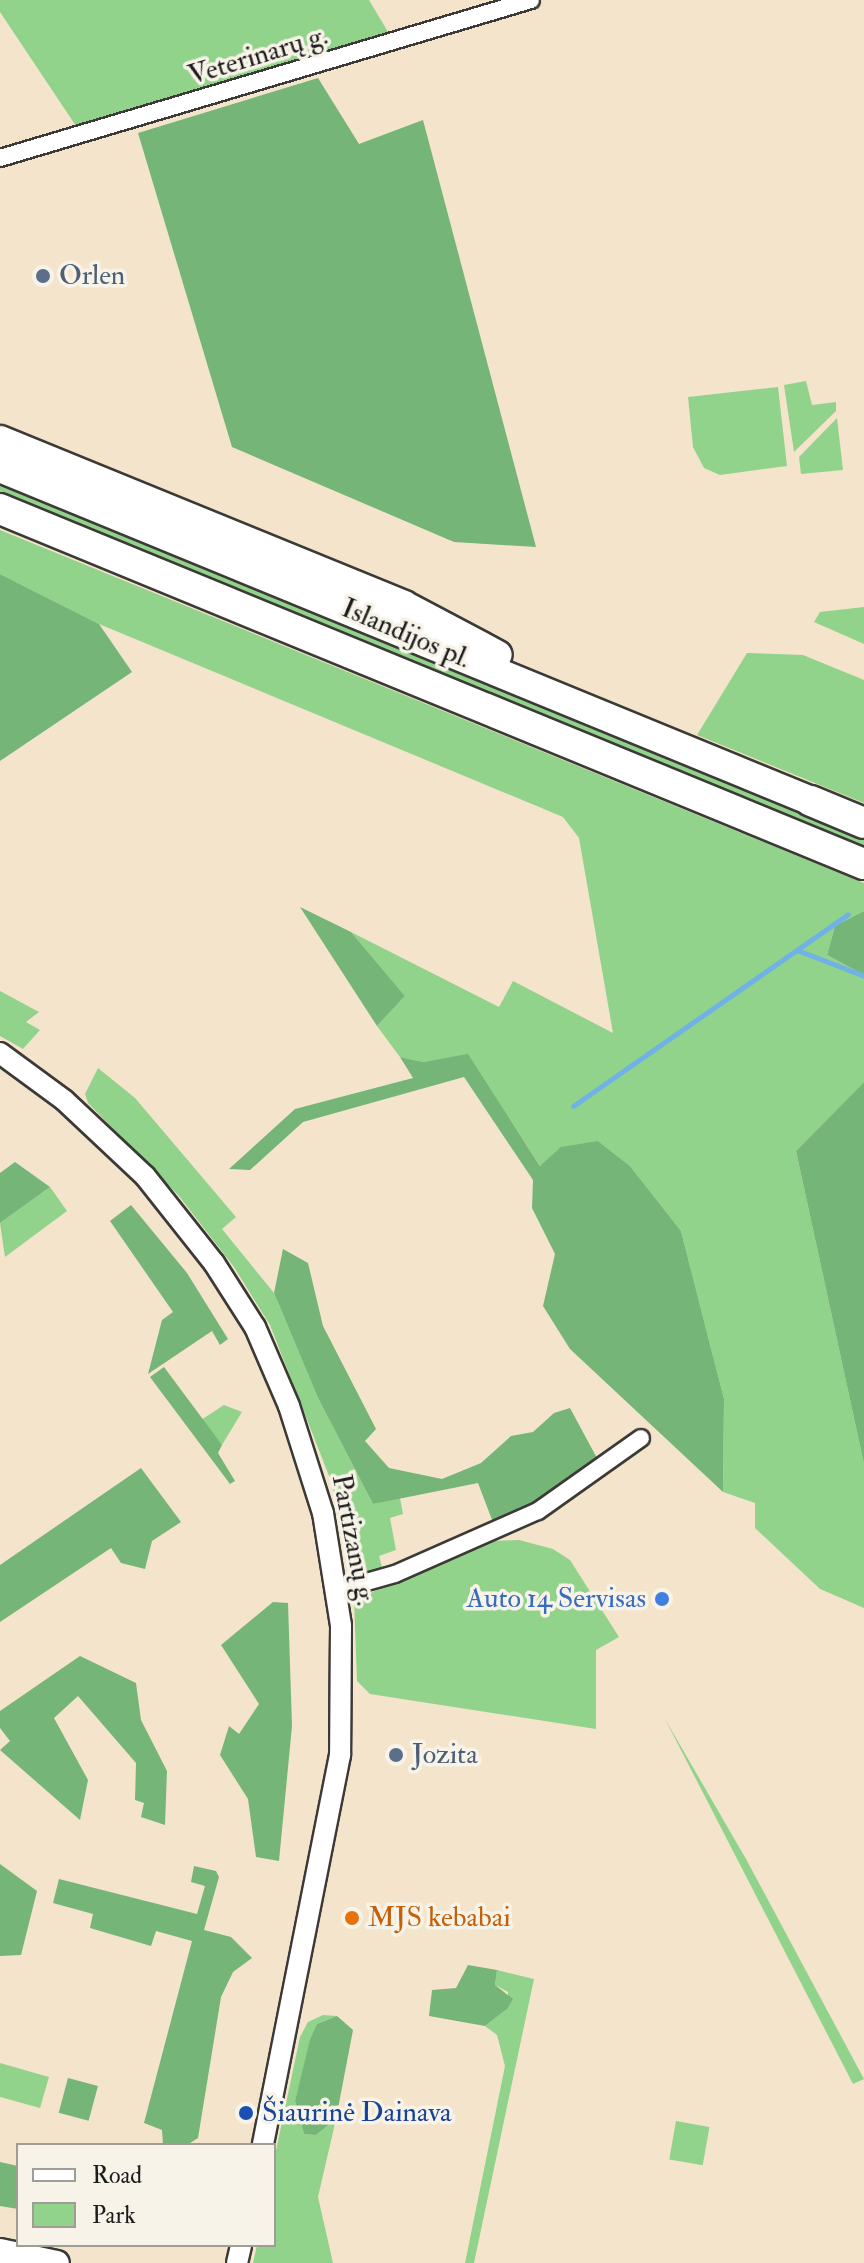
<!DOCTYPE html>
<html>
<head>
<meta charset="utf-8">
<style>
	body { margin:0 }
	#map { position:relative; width:864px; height:2263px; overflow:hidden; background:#f4e4cc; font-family:"IM FELL Double Pica",serif }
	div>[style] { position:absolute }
	.green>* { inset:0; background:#92d38b; transform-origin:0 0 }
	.forest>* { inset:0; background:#75b577; transform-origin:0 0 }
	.stream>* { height:5px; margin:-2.5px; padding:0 2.5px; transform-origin:2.5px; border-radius:2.5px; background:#70b2e5 }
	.roads { filter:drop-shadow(2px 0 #3c3a36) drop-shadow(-2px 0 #3c3a36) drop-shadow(0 2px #3c3a36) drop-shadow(0 -2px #3c3a36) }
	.minor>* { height:16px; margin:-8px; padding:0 8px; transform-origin:8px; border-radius:8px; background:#fff }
	.tertiary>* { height:20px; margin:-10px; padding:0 10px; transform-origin:10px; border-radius:10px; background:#fff }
	.secondary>* { height:24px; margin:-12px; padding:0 12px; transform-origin:12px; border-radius:12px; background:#fff }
	.trunk>* { height:28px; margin:-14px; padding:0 14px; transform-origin:14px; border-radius:14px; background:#fff }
	.motorway>* { height:30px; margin:-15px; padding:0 15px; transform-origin:15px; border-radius:15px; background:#fff }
	.dots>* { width:22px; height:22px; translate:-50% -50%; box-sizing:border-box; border:4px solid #f7f3e8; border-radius:50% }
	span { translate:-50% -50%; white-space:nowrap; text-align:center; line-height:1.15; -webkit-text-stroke:7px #f7f3e8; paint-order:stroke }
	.street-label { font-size:28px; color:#1c1c1c }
	.service-label { font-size:28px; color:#4e5e75 }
	.left { translate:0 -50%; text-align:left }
	.shop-label { font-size:28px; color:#366cbe }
	.right { translate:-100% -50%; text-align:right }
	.food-label { font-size:28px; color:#c56008 }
	.transit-label { font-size:28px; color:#164399 }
	.legend { position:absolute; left:16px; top:2143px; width:260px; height:104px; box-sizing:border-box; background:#f7f3e8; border:2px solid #9f9d96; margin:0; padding:10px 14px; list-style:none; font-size:24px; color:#1c1c1c }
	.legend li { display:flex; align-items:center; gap:16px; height:40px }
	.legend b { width:40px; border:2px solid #9f9d96 }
</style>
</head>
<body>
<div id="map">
	<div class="green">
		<div style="clip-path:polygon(0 0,369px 0,388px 32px,78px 129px,0 12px)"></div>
		<div style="clip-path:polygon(806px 381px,812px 405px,836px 402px,836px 411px,794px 452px,784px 385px)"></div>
		<div style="clip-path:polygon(778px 387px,787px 466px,720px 475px,704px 468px,693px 447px,688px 397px)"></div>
		<div style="clip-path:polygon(837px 418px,843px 470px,801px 474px,799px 457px)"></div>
		<div style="clip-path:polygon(0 480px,864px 834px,864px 852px,0 495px)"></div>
		<div style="clip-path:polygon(0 530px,864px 883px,864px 911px,835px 926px,827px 955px,864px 975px,864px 1082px,796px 1151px,864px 1464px,864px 1608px,820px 1589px,755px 1528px,755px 1503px,723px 1492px,724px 1399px,681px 1231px,630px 1166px,598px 1141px,541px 1167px,468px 1055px,423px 1062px,400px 1057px,377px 1026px,405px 996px,351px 932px,499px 1007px,513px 981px,613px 1033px,579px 838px,563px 817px,99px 624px,0 574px)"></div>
		<div style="clip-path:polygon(864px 607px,864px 644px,814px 622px,820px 612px)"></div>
		<div style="clip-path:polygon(747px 653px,803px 655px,864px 680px,864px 803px,697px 735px)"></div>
		<div style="clip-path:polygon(0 991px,39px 1012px,26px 1022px,40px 1030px,23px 1049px,0 1036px)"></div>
		<div style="clip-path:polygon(98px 1068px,135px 1098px,236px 1217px,222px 1229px,274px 1293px,318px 1398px,373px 1504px,400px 1498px,403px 1514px,390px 1518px,396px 1550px,379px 1556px,383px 1571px,362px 1580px,351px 1573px,331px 1481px,270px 1325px,234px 1267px,179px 1196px,88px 1103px,85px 1094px)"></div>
		<div style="clip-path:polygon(50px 1187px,67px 1211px,5px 1257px,0 1223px)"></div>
		<div style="clip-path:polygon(224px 1405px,242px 1412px,222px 1445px,201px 1420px)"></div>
		<div style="clip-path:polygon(519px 1540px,553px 1549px,570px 1560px,619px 1637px,596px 1650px,596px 1729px,370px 1694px,357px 1681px,354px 1600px,491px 1541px)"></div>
		<div style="clip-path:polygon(665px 1719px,746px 1859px,864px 2079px,853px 2084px)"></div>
		<div style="clip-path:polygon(497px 1970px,534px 1979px,474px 2263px,465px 2263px,505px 2066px,497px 2035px,485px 2026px,507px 2009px,508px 1992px,495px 1985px)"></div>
		<div style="clip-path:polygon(323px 2015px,337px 2016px,317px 2024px,295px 2101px,304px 2134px,316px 2135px,336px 2119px,318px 2197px,333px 2263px,253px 2263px,257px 2245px,274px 2245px,274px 2160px,300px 2037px,308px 2022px)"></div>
		<div style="clip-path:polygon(0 2063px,49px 2077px,40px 2108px,0 2097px)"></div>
		<div style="left:676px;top:2121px;width:34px;height:39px;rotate:10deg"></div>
	</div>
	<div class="forest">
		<div style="clip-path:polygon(318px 78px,359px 144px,423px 120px,536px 547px,454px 542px,232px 447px,138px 133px)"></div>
		<div style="clip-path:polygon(0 574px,99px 624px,132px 672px,0 761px)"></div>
		<div style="clip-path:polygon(300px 907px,351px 932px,405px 996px,377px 1026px)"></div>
		<div style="clip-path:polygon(864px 911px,864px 975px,827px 955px,835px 926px)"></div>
		<div style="clip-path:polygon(468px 1054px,540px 1166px,561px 1147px,598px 1141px,630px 1166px,681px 1231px,724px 1399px,723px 1492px,570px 1349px,543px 1306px,555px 1254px,532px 1208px,533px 1180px,464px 1077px,303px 1122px,250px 1170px,229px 1169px,295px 1109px,413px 1078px,400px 1057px,423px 1062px)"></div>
		<div style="clip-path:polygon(864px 1082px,864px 1464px,796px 1151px)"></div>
		<div style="clip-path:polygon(15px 1162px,50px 1187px,0 1223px,0 1173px)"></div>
		<div style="clip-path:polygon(131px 1205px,187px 1273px,228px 1339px,220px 1345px,212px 1331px,148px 1374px,162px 1320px,173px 1312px,110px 1221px)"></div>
		<div style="clip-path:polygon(283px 1249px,308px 1263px,323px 1326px,376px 1429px,365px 1441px,389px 1468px,442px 1479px,481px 1463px,511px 1436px,533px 1432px,554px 1413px,570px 1408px,598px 1460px,542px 1500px,494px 1525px,478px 1483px,373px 1504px,318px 1398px,274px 1293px)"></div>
		<div style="clip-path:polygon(164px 1367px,222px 1445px,218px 1453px,235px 1481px,230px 1484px,150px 1377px)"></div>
		<div style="clip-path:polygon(141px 1468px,181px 1522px,152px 1541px,145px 1569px,121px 1563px,111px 1548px,0 1622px,0 1565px)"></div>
		<div style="clip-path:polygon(273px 1602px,288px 1603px,292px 1726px,279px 1861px,256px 1857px,248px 1799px,220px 1755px,229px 1726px,239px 1734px,259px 1704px,221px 1645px)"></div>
		<div style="clip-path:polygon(80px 1656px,136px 1683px,141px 1720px,167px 1771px,165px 1825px,141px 1817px,144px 1803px,135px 1800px,136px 1763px,78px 1696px,54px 1718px,88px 1780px,80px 1820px,0 1750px,10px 1741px,0 1728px,0 1711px)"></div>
		<div style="clip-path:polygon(0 1864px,37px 1891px,21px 1955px,0 1956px)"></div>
		<div style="clip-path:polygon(194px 1866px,216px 1871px,219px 1877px,204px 1930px,231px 1937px,252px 1958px,233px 1972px,221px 1997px,198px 2138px,187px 2145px,163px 2145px,162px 2130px,144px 2123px,192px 1941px,156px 1931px,151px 1946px,90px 1928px,93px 1914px,53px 1903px,59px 1879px,197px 1914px,205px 1886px,191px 1882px)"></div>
		<div style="clip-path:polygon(468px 1965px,497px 1970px,495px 1985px,513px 1999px,507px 2009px,485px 2026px,429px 2016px,432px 1990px,456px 1988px)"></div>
		<div style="clip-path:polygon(337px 2016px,353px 2030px,336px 2119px,316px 2135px,304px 2134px,295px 2101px,310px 2040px,317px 2024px)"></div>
		<div style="left:68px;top:2078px;width:31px;height:36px;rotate:15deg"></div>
		<div style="clip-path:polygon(0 2162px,18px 2166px,18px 2209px,0 2206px)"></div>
	</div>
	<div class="stream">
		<div style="left:797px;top:950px;width:72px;rotate:21.2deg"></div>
		<div style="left:573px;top:1106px;width:335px;rotate:-34.9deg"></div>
	</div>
	<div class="roads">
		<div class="minor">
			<div style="left:0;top:158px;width:554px;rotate:-16.57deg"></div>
			<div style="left:338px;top:1590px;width:59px;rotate:-15.7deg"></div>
			<div style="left:395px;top:1574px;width:156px;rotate:-23.8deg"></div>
			<div style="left:538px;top:1511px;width:126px;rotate:-35.3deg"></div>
		</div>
		<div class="tertiary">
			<div style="left:0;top:1053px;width:79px;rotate:36.3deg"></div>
			<div style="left:64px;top:1100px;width:111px;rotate:43.2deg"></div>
			<div style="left:145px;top:1176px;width:111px;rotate:51.6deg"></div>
			<div style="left:214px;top:1263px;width:76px;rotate:57.4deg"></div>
			<div style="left:255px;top:1327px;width:86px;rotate:66.7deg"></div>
			<div style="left:289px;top:1406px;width:112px;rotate:72.4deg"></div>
			<div style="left:323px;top:1513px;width:113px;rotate:80.9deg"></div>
			<div style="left:341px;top:1625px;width:130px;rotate:90.4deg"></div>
			<div style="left:340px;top:1755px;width:398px;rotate:101.2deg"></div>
			<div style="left:237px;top:2263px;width:18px;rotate:-77deg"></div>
		</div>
		<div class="secondary">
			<div style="left:0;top:2251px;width:58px;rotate:11.9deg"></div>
		</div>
		<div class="trunk">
			<div style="left:0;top:440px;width:436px;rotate:22.2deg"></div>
			<div style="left:404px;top:605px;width:106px;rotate:28deg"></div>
			<div style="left:0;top:468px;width:877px;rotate:22.32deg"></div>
		</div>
		<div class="motorway">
			<div style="left:0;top:509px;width:934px;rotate:22.34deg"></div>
			<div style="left:811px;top:801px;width:57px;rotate:22.5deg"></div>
		</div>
	</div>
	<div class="dots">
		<div style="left:43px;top:276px;background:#5c6f8a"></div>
		<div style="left:662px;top:1599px;background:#3f7fe0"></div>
		<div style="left:396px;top:1755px;background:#5c6f8a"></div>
		<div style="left:352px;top:1918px;background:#e8710a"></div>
		<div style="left:246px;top:2113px;background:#1a4fb4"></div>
	</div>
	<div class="street-label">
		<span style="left:258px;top:56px;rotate:-17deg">Veterinarų g.</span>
		<span style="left:406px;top:634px;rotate:23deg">Islandijos pl.</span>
		<span style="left:353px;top:1540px;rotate:79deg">Partizanų g.</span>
	</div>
	<div class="service-label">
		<span class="left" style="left:59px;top:276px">Orlen</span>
		<span class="left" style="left:412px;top:1755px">Jozita</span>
	</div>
	<div class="shop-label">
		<span class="right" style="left:646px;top:1599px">Auto 14 Servisas</span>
	</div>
	<div class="food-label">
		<span class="left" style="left:368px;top:1918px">MJS kebabai</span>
	</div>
	<div class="transit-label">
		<span class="left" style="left:262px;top:2113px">Šiaurinė Dainava</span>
	</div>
	<ul class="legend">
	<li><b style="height:10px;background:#fff"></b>Road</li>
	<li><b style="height:22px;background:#92d38b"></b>Park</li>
	</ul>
</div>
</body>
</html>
